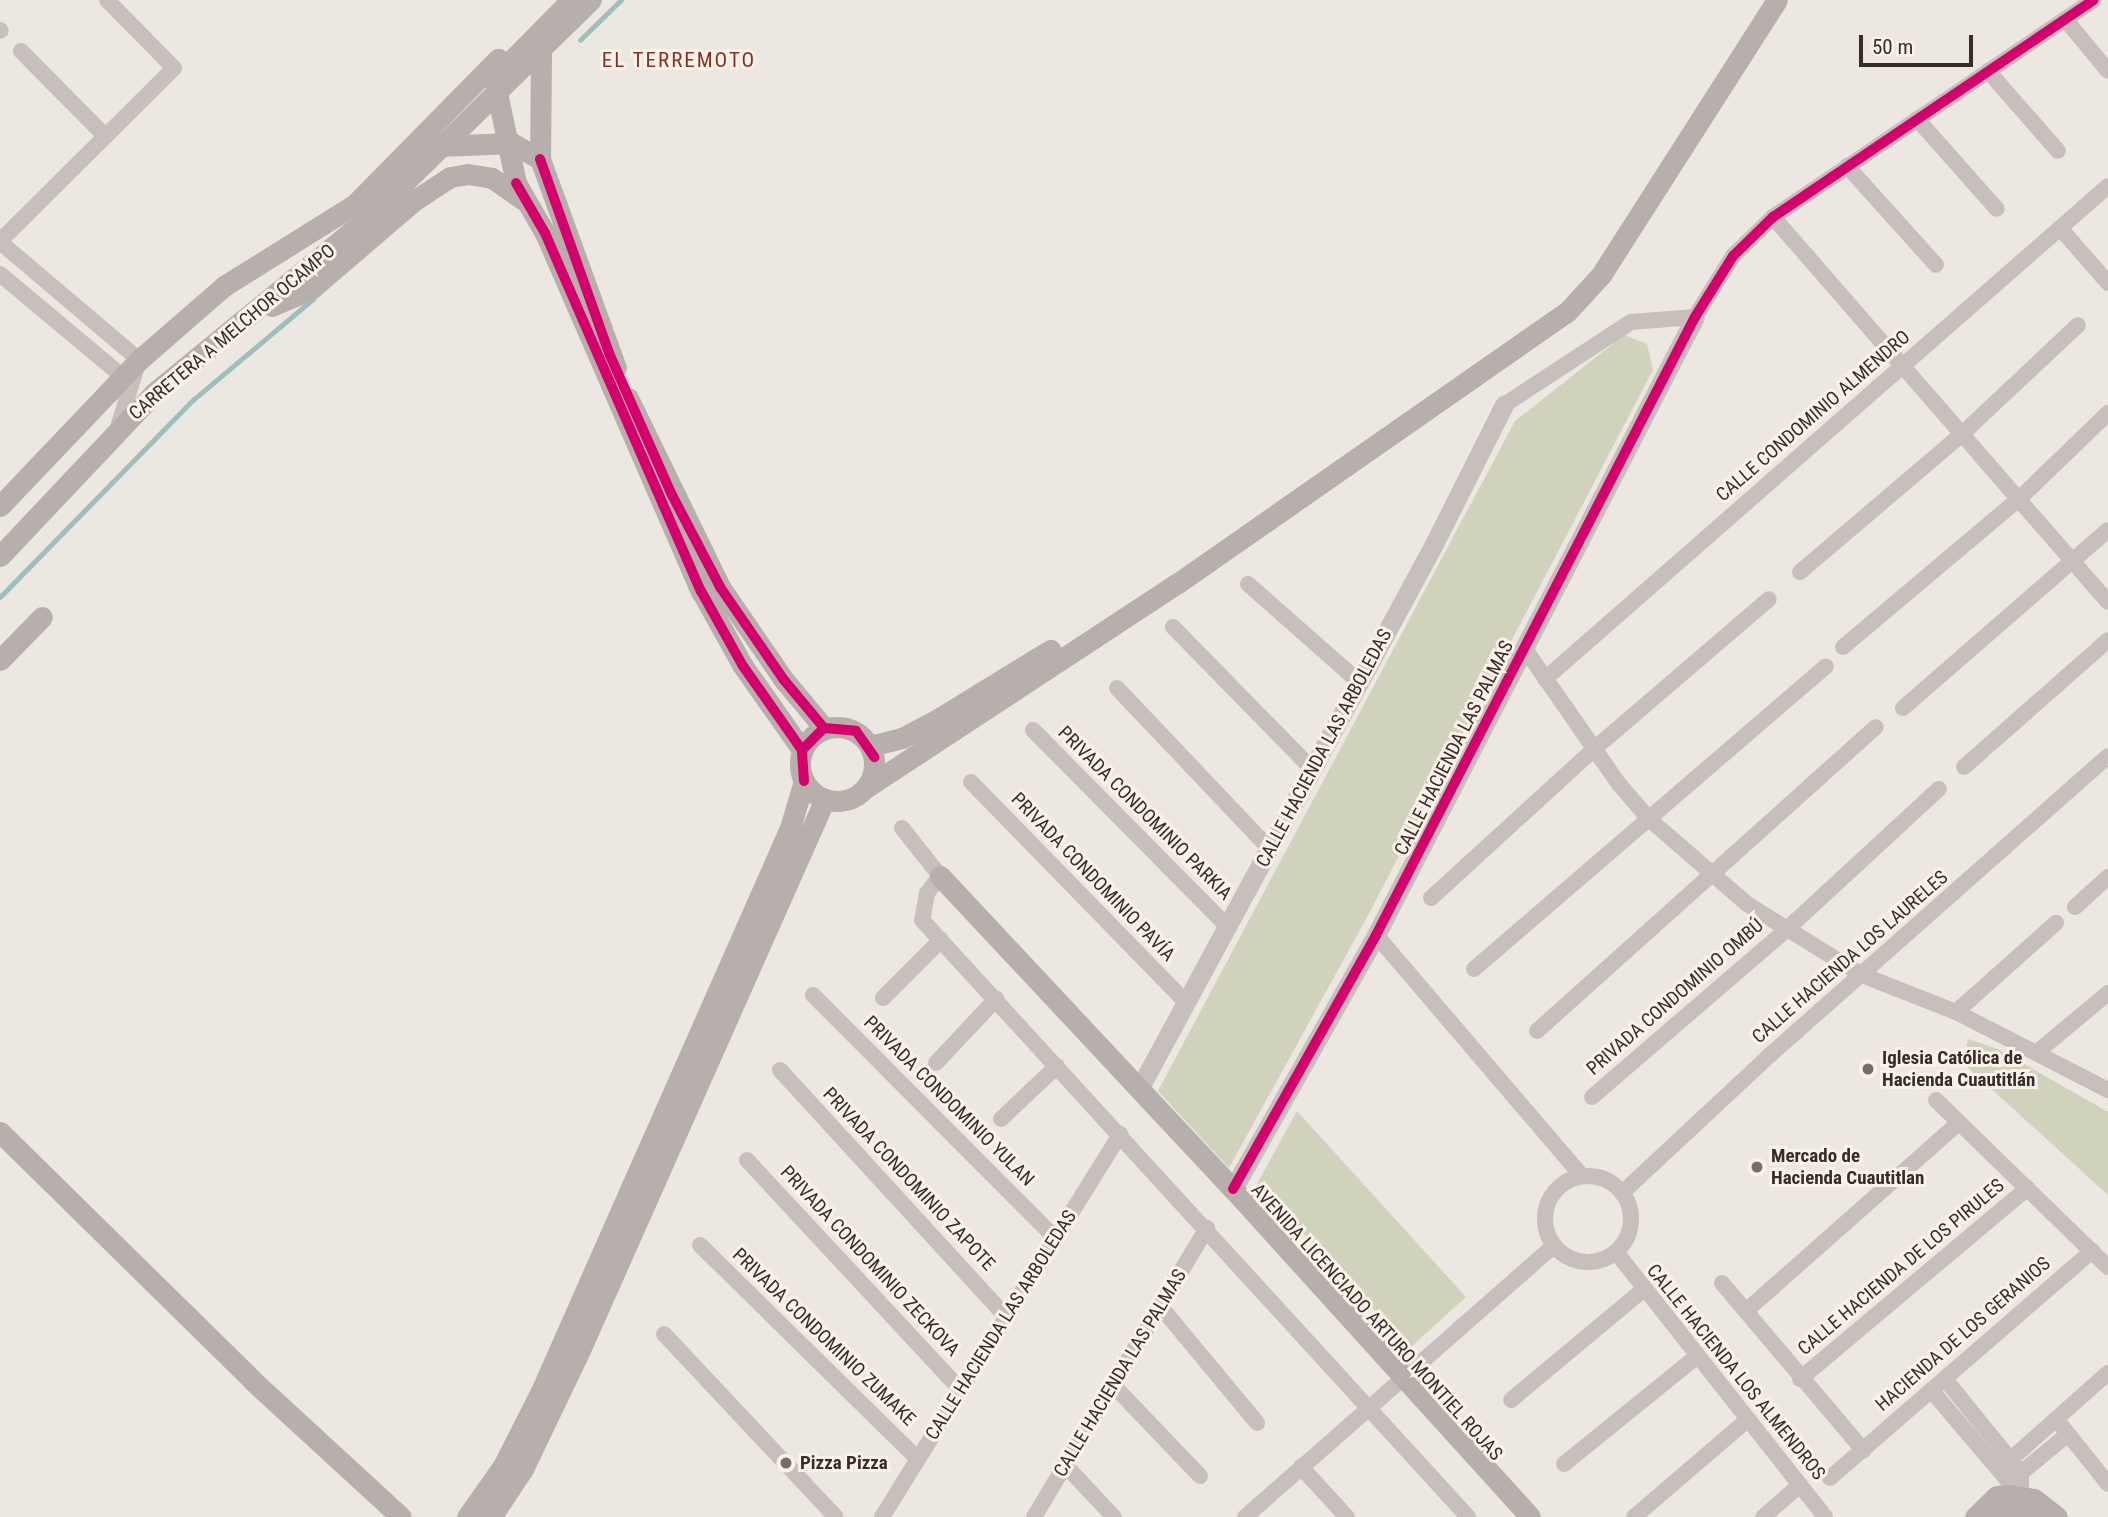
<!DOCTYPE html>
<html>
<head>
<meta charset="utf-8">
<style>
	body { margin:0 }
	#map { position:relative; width:2108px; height:1517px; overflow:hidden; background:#ede7e2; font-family:"Roboto Condensed",sans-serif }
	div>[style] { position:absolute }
	.green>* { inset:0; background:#d0d2bc }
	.stream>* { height:4.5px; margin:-2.25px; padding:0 2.25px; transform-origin:2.25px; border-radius:2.25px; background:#9ec0bd }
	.minor>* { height:16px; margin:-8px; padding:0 8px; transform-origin:8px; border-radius:8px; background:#c6bfbb }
	.minor>.ring { margin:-8px; padding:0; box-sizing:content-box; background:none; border:16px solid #c6bfbb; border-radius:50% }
	.tertiary>* { height:19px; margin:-9.5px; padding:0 9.5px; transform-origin:9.5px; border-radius:9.5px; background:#c6bfbb }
	.secondary>* { height:21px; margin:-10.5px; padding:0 10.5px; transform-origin:10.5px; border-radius:10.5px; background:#b7afab }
	.secondary>.ring { margin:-10.5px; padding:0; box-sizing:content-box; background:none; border:21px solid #b7afab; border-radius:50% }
	.cycleway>* { height:10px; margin:-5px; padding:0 5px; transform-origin:5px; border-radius:5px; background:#d6006c }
	.dots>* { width:19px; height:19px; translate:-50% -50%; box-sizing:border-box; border:4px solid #faf1e9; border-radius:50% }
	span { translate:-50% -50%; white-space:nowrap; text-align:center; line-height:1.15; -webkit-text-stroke:6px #faf1e9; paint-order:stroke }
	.street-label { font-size:19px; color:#372c29 }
	.poi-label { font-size:19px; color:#372c29; font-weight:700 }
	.left { translate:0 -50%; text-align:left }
	.neighbourhood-label { font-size:21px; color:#863222; letter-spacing:2px }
	.scale { position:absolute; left:1859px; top:35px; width:114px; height:32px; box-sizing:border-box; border:4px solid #372c29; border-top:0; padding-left:9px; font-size:21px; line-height:24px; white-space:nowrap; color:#372c29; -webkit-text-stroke:5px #faf1e9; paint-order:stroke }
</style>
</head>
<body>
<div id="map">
	<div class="green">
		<div style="clip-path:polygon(1624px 335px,1647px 344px,1653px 370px,1366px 919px,1229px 1168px,1158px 1091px,1515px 421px)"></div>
		<div style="clip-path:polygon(1968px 1039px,1998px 1049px,2108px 1112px,2108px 1195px,1963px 1063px)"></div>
		<div style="clip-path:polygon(1297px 1111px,1466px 1297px,1410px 1348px,1257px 1184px)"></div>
	</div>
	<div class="stream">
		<div style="left:580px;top:40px;width:57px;rotate:-44.3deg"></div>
		<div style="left:0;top:597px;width:276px;rotate:-45.6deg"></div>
		<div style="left:193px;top:400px;width:157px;rotate:-40.1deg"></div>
	</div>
	<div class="minor">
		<div style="left:2065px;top:19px;width:67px;rotate:50.4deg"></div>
		<div style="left:0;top:30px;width:1px;rotate:45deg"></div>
		<div style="left:21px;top:51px;width:120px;rotate:45.3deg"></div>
		<div style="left:1988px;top:71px;width:106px;rotate:48.8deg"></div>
		<div style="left:1917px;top:119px;width:120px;rotate:48.4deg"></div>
		<div style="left:1847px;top:166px;width:133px;rotate:48deg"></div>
		<div style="left:1773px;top:217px;width:510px;rotate:48.97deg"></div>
		<div style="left:2060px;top:228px;width:73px;rotate:48.9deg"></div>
		<div style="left:0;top:241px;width:245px;rotate:-44.8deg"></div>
		<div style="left:174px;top:68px;width:95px;rotate:-134.6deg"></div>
		<div style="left:0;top:242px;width:182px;rotate:40.3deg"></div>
		<div style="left:139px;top:360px;width:70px;rotate:107.4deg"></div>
		<div style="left:0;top:274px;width:160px;rotate:39.9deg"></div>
		<div style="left:1504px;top:405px;width:152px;rotate:-33.2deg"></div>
		<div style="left:1631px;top:322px;width:64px;rotate:-4.5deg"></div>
		<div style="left:1695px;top:317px;width:72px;rotate:-58.1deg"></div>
		<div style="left:1733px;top:256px;width:56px;rotate:-44.3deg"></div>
		<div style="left:1773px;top:217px;width:387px;rotate:-34.1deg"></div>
		<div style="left:1800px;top:572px;width:213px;rotate:-40.4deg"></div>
		<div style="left:1962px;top:434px;width:159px;rotate:-43.2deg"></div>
		<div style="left:1248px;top:584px;width:148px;rotate:41.4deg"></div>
		<div style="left:1173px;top:627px;width:199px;rotate:45.6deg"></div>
		<div style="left:1843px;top:647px;width:230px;rotate:-40.1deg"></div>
		<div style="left:2019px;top:499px;width:124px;rotate:-44deg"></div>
		<div style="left:1525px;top:649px;width:165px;rotate:55.2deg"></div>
		<div style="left:1619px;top:784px;width:46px;rotate:49.4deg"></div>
		<div style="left:1649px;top:819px;width:130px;rotate:40.9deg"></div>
		<div style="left:1747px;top:904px;width:135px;rotate:31.7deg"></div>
		<div style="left:1862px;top:975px;width:101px;rotate:21.5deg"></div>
		<div style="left:1956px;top:1012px;width:171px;rotate:27.2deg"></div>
		<div style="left:1545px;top:679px;width:748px;rotate:-41.21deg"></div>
		<div style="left:1117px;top:688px;width:221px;rotate:46.5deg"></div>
		<div style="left:1903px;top:708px;width:271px;rotate:-41deg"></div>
		<div style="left:1033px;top:730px;width:276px;rotate:45.3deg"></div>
		<div style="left:1964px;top:767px;width:192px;rotate:-41.4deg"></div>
		<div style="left:971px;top:782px;width:308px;rotate:45.7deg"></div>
		<div style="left:902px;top:828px;width:61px;rotate:51.6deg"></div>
		<div style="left:940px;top:876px;width:21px;rotate:127deg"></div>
		<div style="left:927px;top:893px;width:27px;rotate:100deg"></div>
		<div style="left:922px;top:920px;width:809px;rotate:47.55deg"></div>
		<div style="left:1431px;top:898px;width:221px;rotate:-42.4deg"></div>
		<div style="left:1594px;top:749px;width:230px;rotate:-40.6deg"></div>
		<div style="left:2075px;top:907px;width:45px;rotate:-42.3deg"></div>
		<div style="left:1376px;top:935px;width:317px;rotate:49.5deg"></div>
		<div style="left:1474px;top:969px;width:464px;rotate:-40.7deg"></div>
		<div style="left:813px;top:995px;width:343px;rotate:45.1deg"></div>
		<div style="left:883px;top:998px;width:82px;rotate:-45deg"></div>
		<div style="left:1956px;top:1012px;width:134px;rotate:-41.7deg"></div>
		<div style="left:1537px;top:1031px;width:455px;rotate:-41.9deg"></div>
		<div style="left:2036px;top:1053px;width:94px;rotate:-39.8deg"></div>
		<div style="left:936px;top:1063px;width:88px;rotate:-46.8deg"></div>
		<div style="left:780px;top:1070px;width:335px;rotate:47.5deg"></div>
		<div style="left:1592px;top:1097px;width:256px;rotate:-40.7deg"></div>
		<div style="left:1786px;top:930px;width:208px;rotate:-42.7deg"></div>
		<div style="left:1936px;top:1100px;width:240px;rotate:44.2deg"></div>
		<div style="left:1001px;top:1119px;width:77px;rotate:-43.4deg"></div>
		<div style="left:747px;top:1160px;width:314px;rotate:47.1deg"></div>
		<div class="ring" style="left:1545px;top:1176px;width:70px;height:70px"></div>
		<div style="left:1622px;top:1193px;width:202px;rotate:-43deg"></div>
		<div style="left:1770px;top:1055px;width:451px;rotate:-41.5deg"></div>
		<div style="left:700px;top:1245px;width:305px;rotate:44.5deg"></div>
		<div style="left:1616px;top:1252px;width:337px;rotate:51.7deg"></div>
		<div style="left:1722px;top:1283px;width:219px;rotate:49.8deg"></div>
		<div style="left:1160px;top:1306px;width:152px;rotate:50.3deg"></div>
		<div style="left:1747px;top:1310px;width:282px;rotate:-41.5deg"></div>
		<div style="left:664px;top:1334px;width:251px;rotate:46.8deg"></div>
		<div style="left:1800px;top:1379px;width:297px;rotate:-40deg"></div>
		<div style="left:1945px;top:1379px;width:121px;rotate:51deg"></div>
		<div style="left:2021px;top:1473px;width:34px;rotate:90deg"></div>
		<div style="left:1113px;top:1385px;width:126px;rotate:46.3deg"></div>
		<div style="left:1931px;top:1390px;width:139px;rotate:49.7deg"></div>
		<div style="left:1511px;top:1400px;width:170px;rotate:-39.8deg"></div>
		<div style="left:2056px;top:1419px;width:83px;rotate:51.3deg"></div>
		<div style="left:2011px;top:1459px;width:130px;rotate:-41.6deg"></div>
		<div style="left:1564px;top:1464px;width:170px;rotate:-39deg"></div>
		<div style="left:1065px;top:1465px;width:71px;rotate:46.7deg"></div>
		<div style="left:1301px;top:1467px;width:68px;rotate:47.4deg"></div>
		<div style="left:2021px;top:1473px;width:61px;rotate:-39.7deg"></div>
		<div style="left:1830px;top:1478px;width:347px;rotate:-40.9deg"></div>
		<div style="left:882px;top:1517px;width:451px;rotate:-58.1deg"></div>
		<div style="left:1034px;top:1517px;width:337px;rotate:-59.1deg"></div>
		<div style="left:1245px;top:1517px;width:411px;rotate:-41.3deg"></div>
		<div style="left:1634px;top:1517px;width:149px;rotate:-40.6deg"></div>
		<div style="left:1763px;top:1517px;width:49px;rotate:-40.9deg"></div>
	</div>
	<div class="tertiary">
		<div style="left:1139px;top:1089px;width:620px;rotate:-61.57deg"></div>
		<div style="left:1434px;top:544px;width:156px;rotate:-63.3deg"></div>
		<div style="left:1233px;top:1189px;width:291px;rotate:-60.6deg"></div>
		<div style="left:1376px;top:935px;width:695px;rotate:-62.7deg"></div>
	</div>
	<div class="secondary">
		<div style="left:571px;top:0;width:110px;rotate:134.6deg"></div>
		<div style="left:494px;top:78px;width:107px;rotate:78.2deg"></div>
		<div style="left:516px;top:183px;width:58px;rotate:59.9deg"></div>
		<div style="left:545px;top:233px;width:391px;rotate:66.5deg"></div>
		<div style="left:701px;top:591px;width:86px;rotate:60.8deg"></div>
		<div style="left:743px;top:666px;width:103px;rotate:54.9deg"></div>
		<div style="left:541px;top:52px;width:107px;rotate:90.5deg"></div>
		<div style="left:540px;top:159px;width:222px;rotate:70deg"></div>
		<div style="left:438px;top:146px;width:74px;rotate:-2.3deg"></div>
		<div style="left:512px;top:143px;width:32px;rotate:30deg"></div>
		<div style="left:272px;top:306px;width:43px;rotate:-23.6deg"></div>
		<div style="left:311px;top:289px;width:137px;rotate:-40.6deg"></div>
		<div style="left:415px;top:200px;width:42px;rotate:-33.3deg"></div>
		<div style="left:450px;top:177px;width:18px;rotate:-9deg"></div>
		<div style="left:468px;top:174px;width:24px;rotate:9deg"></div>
		<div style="left:492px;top:178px;width:37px;rotate:35deg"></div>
		<div style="left:628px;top:398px;width:210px;rotate:64deg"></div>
		<div style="left:720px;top:587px;width:113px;rotate:55.5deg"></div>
		<div style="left:784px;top:680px;width:62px;rotate:50.2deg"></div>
		<div style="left:0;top:506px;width:202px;rotate:-46.4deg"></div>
		<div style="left:139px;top:360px;width:113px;rotate:-41deg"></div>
		<div style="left:224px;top:286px;width:155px;rotate:-32deg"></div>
		<div style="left:355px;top:204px;width:204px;rotate:-45.4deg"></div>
		<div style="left:0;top:556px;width:224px;rotate:-46.6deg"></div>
		<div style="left:154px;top:393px;width:276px;rotate:-39.3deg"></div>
		<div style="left:368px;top:218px;width:312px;rotate:-44.4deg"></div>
		<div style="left:0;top:660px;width:60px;rotate:-45.7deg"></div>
		<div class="ring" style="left:800px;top:727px;width:53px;height:53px"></div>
		<div style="left:870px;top:746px;width:33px;rotate:-14deg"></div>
		<div style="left:902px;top:738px;width:41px;rotate:-27.8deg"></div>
		<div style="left:938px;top:719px;width:132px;rotate:-31.6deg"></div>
		<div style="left:867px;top:787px;width:372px;rotate:-33.3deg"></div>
		<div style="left:1178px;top:583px;width:474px;rotate:-34.9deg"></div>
		<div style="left:1567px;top:312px;width:50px;rotate:-47.4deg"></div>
		<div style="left:1601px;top:275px;width:326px;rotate:-57.4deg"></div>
		<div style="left:940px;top:876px;width:429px;rotate:46.9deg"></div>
		<div style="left:1233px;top:1189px;width:442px;rotate:47.8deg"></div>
		<div style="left:0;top:1132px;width:354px;rotate:44.5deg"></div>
		<div style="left:252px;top:1380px;width:202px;rotate:42.6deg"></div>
		<div style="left:467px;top:1517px;width:62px;rotate:-54.8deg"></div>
		<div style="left:503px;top:1466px;width:86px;rotate:-63.1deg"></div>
		<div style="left:542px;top:1389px;width:613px;rotate:-66.15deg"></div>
		<div style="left:790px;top:828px;width:49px;rotate:-73.4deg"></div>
		<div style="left:491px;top:1517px;width:58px;rotate:-56.3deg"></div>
		<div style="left:523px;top:1469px;width:132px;rotate:-64.4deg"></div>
		<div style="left:580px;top:1350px;width:603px;rotate:-66.03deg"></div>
		<div style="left:1975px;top:1517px;width:30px;rotate:-44deg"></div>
		<div style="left:1997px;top:1496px;width:12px;rotate:-5deg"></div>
		<div style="left:2009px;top:1495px;width:25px;rotate:9deg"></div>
		<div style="left:2034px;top:1499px;width:29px;rotate:38deg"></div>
		<div style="left:1996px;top:1517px;width:16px;rotate:-18deg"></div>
		<div style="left:2011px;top:1512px;width:21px;rotate:14deg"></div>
	</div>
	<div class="cycleway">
		<div style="left:540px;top:159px;width:206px;rotate:70.4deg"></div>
		<div style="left:609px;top:353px;width:155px;rotate:66.1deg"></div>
		<div style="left:672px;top:495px;width:104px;rotate:62.4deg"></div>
		<div style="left:720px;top:587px;width:113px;rotate:55.5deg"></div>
		<div style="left:784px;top:680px;width:62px;rotate:50.2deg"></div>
		<div style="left:516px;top:183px;width:58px;rotate:59.9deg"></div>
		<div style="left:545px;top:233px;width:391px;rotate:66.5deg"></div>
		<div style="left:701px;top:591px;width:86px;rotate:60.8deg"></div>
		<div style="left:743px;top:666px;width:103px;rotate:54.9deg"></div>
		<div style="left:804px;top:781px;width:31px;rotate:-94deg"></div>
		<div style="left:802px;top:750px;width:31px;rotate:-45deg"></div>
		<div style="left:824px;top:728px;width:32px;rotate:5deg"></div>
		<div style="left:856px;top:731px;width:32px;rotate:55deg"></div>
		<div style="left:1233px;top:1189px;width:291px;rotate:-60.6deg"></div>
		<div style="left:1376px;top:935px;width:695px;rotate:-62.7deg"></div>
		<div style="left:1695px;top:317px;width:72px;rotate:-58.1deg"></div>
		<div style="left:1733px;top:256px;width:56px;rotate:-44.3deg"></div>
		<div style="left:1773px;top:217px;width:387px;rotate:-34.1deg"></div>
	</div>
	<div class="dots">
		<div style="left:1868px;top:1069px;background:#776d6a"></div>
		<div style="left:1757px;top:1167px;background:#776d6a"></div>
		<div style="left:786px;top:1463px;background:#776d6a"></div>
	</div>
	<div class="street-label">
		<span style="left:232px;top:332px;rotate:-40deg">CARRETERA A MELCHOR OCAMPO</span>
		<span style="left:1813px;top:416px;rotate:-41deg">CALLE CONDOMINIO ALMENDRO</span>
		<span style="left:1324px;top:748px;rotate:-62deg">CALLE HACIENDA LAS ARBOLEDAS</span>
		<span style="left:1454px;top:748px;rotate:-63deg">CALLE HACIENDA LAS PALMAS</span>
		<span style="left:1145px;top:813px;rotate:45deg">PRIVADA CONDOMINIO PARKIA</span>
		<span style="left:1093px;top:877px;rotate:46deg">PRIVADA CONDOMINIO PAVÍA</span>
		<span style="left:1850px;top:957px;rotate:-41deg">CALLE HACIENDA LOS LAURELES</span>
		<span style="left:1675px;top:997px;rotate:-41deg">PRIVADA CONDOMINIO OMBÚ</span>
		<span style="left:949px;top:1101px;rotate:45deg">PRIVADA CONDOMINIO YULAN</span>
		<span style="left:909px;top:1179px;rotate:47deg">PRIVADA CONDOMINIO ZAPOTE</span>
		<span style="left:870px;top:1261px;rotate:47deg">PRIVADA CONDOMINIO ZECKOVA</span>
		<span style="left:1901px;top:1267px;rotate:-40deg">CALLE HACIENDA DE LOS PIRULES</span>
		<span style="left:1377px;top:1322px;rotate:48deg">AVENIDA LICENCIADO ARTURO MONTIEL ROJAS</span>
		<span style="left:1001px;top:1325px;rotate:-58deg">CALLE HACIENDA LAS ARBOLEDAS</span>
		<span style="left:1963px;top:1334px;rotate:-41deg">HACIENDA DE LOS GERANIOS</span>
		<span style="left:824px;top:1337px;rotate:44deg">PRIVADA CONDOMINIO ZUMAKE</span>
		<span style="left:1736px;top:1372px;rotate:51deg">CALLE HACIENDA LOS ALMENDROS</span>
		<span style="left:1120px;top:1373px;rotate:-59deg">CALLE HACIENDA LAS PALMAS</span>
	</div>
	<div class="poi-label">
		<span class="left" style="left:1882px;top:1069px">Iglesia Católica de<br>Hacienda Cuautitlán</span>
		<span class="left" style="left:1771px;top:1167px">Mercado de<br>Hacienda Cuautitlan</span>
		<span class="left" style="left:800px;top:1463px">Pizza Pizza</span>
	</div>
	<div class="neighbourhood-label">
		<span style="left:679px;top:60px">EL TERREMOTO</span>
	</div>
	<div class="scale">50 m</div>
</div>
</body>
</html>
